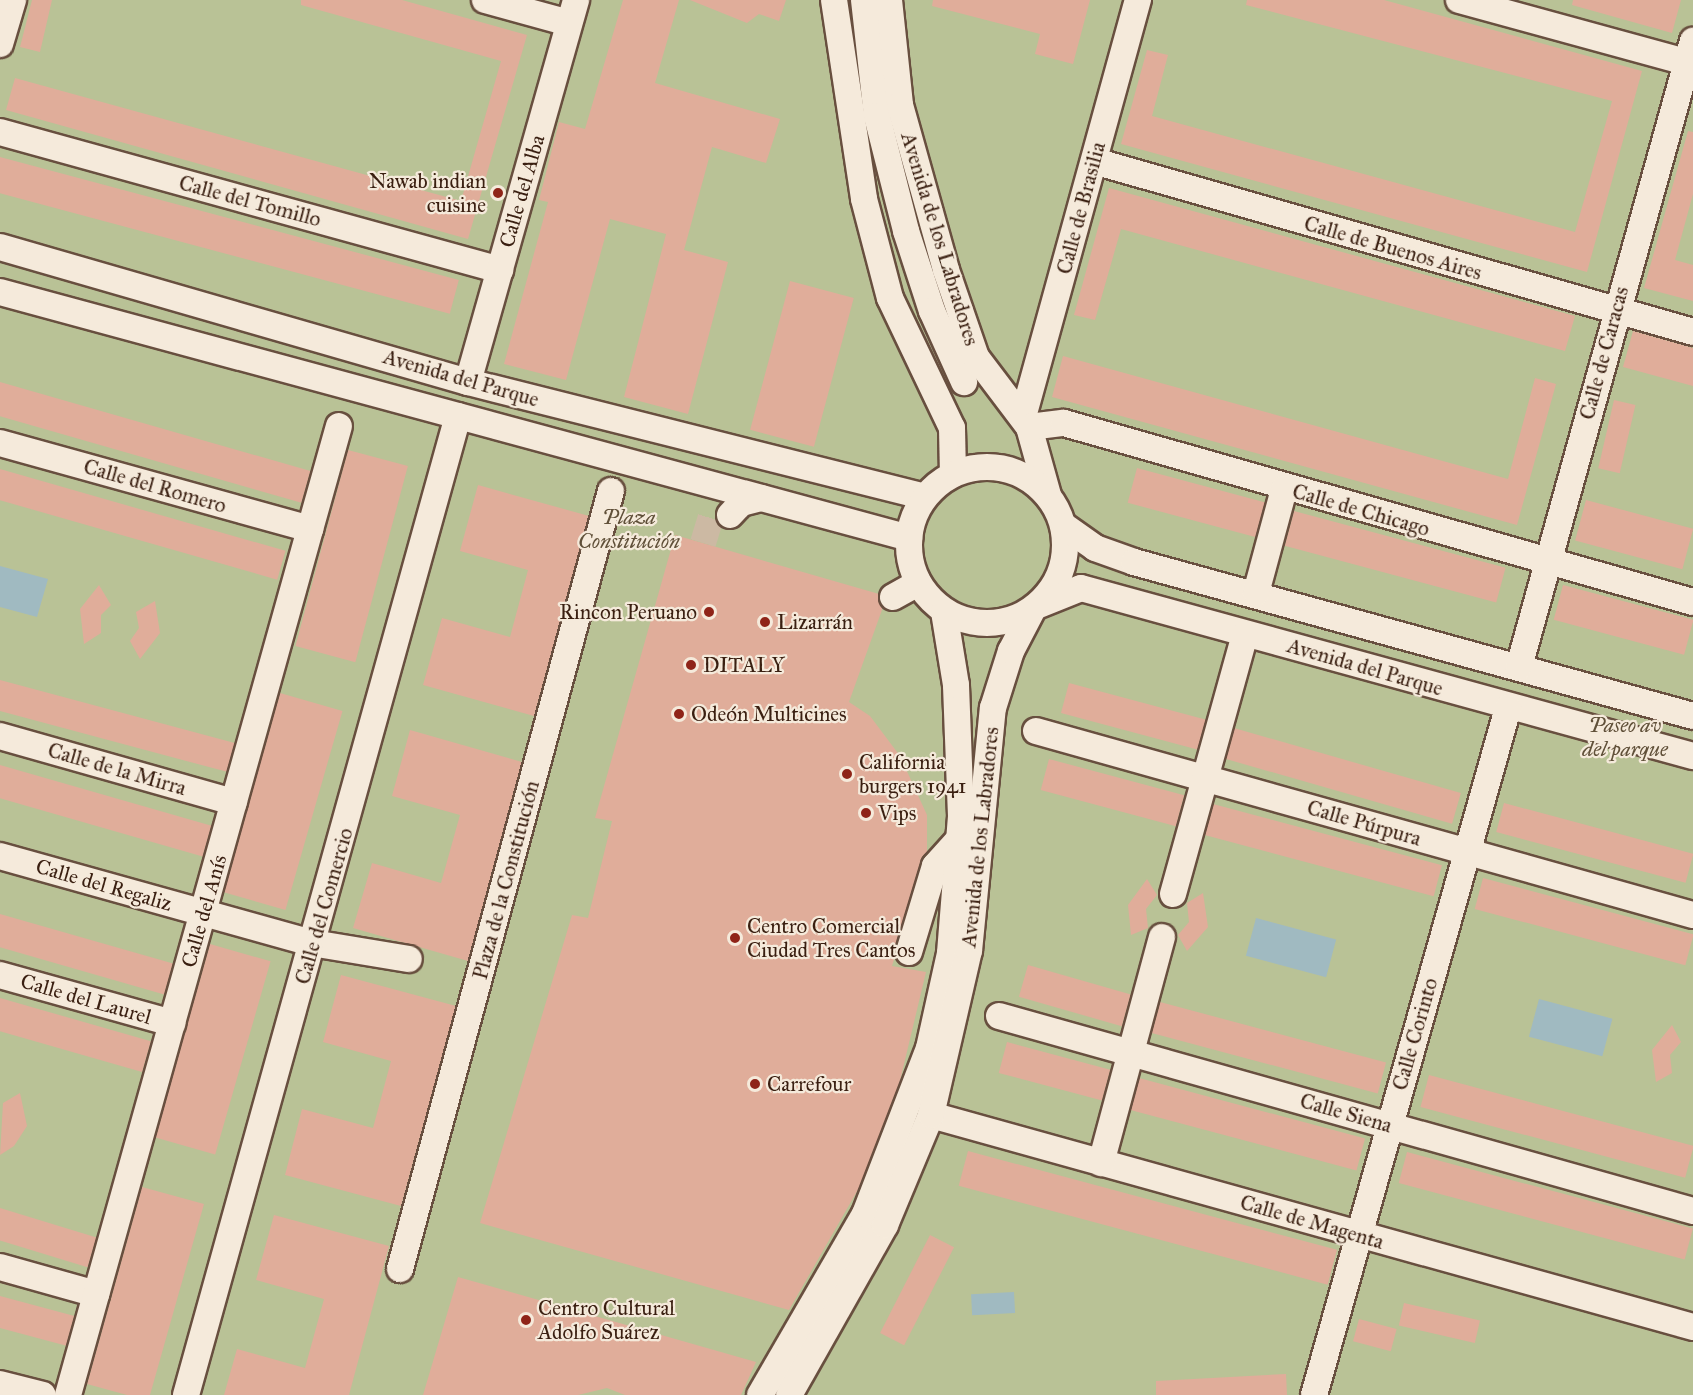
<!DOCTYPE html>
<html>
<head>
<meta charset="utf-8">
<style>
	body { margin:0 }
	#map { position:relative; width:1693px; height:1395px; overflow:hidden; background:#f0dfc8; font-family:"IM FELL Great Primer",serif }
	div>[style] { position:absolute }
	.green>* { inset:0; background:#b9c296; transform-origin:0 0 }
	.water>* { inset:0; background:#a0bac1; transform-origin:0 0 }
	.building>* { inset:0; background:#e0ad9a; transform-origin:0 0 }
	.minor-tunnel>* { height:26px; margin-top:-13px; transform-origin:0; background:repeating-linear-gradient(90deg,#ccb9a3 0 26px,transparent 0 39px) }
	.roads { filter:drop-shadow(2px 0 #684f3f) drop-shadow(-2px 0 #684f3f) drop-shadow(0 2px #684f3f) drop-shadow(0 -2px #684f3f) }
	.minor>* { height:26px; margin:-13px; padding:0 13px; transform-origin:13px; border-radius:13px; background:#f5eadb }
	.minor>.ring { margin:-13px; padding:0; box-sizing:content-box; background:none; border:26px solid #f5eadb; border-radius:50% }
	.dots>* { width:16px; height:16px; translate:-50% -50%; box-sizing:border-box; border:3px solid #f5eadb; border-radius:50% }
	span { translate:-50% -50%; white-space:nowrap; text-align:center; line-height:1.15; -webkit-text-stroke:4.5px #f5eadb; paint-order:stroke }
	.poi-label { font-size:21px; color:#3a1f11 }
	.right { translate:-100% -50%; text-align:right }
	.left { translate:0 -50%; text-align:left }
	.street-label { font-size:21px; color:#3a1f11 }
	.park-label { font-size:21px; color:#605039; font-style:italic }
</style>
</head>
<body>
<div id="map">
	<div class="green">
		<div style="left:0;top:0;width:1693px;height:1395px"></div>
	</div>
	<div class="water">
		<div style="clip-path:polygon(0 566px,48px 579px,37px 617px,0 607px)"></div>
		<div style="left:1256px;top:918px;width:83px;height:39px;rotate:15deg"></div>
		<div style="left:1539px;top:999px;width:76px;height:39px;rotate:15deg"></div>
		<div style="left:1014px;top:1292px;width:21px;height:43px;rotate:87deg"></div>
	</div>
	<div class="building">
		<div style="clip-path:polygon(32px 0,52px 0,40px 52px,20px 47px)"></div>
		<div style="clip-path:polygon(301px 0,402px 0,527px 35px,468px 239px,6px 110px,15px 78px,461px 201px,501px 61px,301px 5px)"></div>
		<div style="clip-path:polygon(623px 0,679px 0,655px 83px,780px 119px,766px 163px,712px 147px,684px 250px,728px 262px,688px 414px,624px 397px,666px 234px,610px 219px,566px 380px,504px 364px,548px 202px,539px 200px,559px 122px,585px 129px)"></div>
		<div style="clip-path:polygon(690px 0,786px 0,779px 21px,759px 14px,747px 23px)"></div>
		<div style="clip-path:polygon(933px 0,1090px 0,1073px 64px,1035px 54px,1040px 34px,932px 6px)"></div>
		<div style="clip-path:polygon(1247px 0,1384px 0,1642px 71px,1587px 272px,1121px 144px,1147px 50px,1168px 55px,1152px 116px,1575px 232px,1612px 101px,1246px 5px)"></div>
		<div style="clip-path:polygon(1573px 0,1681px 0,1672px 33px,1572px 5px)"></div>
		<div style="clip-path:polygon(1688px 131px,1693px 132px,1693px 194px,1675px 260px,1693px 265px,1693px 301px,1644px 288px)"></div>
		<div style="left:0;top:157px;width:475px;height:35px;rotate:15deg"></div>
		<div style="clip-path:polygon(1109px 188px,1575px 316px,1565px 351px,1121px 229px,1095px 320px,1074px 315px)"></div>
		<div style="left:790px;top:281px;width:66px;height:154px;rotate:15deg"></div>
		<div style="clip-path:polygon(1633px 331px,1693px 348px,1693px 386px,1623px 367px)"></div>
		<div style="clip-path:polygon(1063px 356px,1508px 479px,1535px 378px,1556px 384px,1517px 525px,1052px 397px)"></div>
		<div style="left:0;top:382px;width:323px;height:33px;rotate:16deg"></div>
		<div style="left:1614px;top:400px;width:22px;height:70px;rotate:13deg"></div>
		<div style="left:348px;top:450px;width:62px;height:203px;rotate:15deg"></div>
		<div style="left:1137px;top:468px;width:133px;height:36px;rotate:15deg"></div>
		<div style="left:0;top:469px;width:297px;height:30px;rotate:16deg"></div>
		<div style="clip-path:polygon(478px 485px,589px 516px,534px 716px,423px 685px,442px 618px,510px 637px,528px 570px,460px 551px)"></div>
		<div style="left:1586px;top:500px;width:111px;height:42px;rotate:15deg"></div>
		<div style="left:1294px;top:511px;width:219px;height:36px;rotate:15deg"></div>
		<div style="clip-path:polygon(675px 535px,879px 594px,883px 607px,849px 702px,870px 716px,900px 756px,927px 815px,927px 852px,892px 966px,926px 972px,899px 1085px,860px 1186px,789px 1310px,480px 1223px,572px 915px,588px 918px,612px 821px,595px 818px)"></div>
		<div style="clip-path:polygon(99px 585px,111px 605px,101px 615px,101px 633px,84px 644px,80px 609px)"></div>
		<div style="left:1563px;top:585px;width:135px;height:36px;rotate:15deg"></div>
		<div style="clip-path:polygon(155px 601px,160px 633px,140px 659px,130px 641px,139px 628px,136px 612px)"></div>
		<div style="left:0;top:680px;width:243px;height:30px;rotate:15deg"></div>
		<div style="left:1069px;top:683px;width:142px;height:31px;rotate:15deg"></div>
		<div style="left:280px;top:693px;width:65px;height:207px;rotate:16deg"></div>
		<div style="left:1234px;top:728px;width:236px;height:32px;rotate:16deg"></div>
		<div style="clip-path:polygon(410px 730px,522px 762px,468px 961px,353px 928px,372px 863px,441px 883px,460px 815px,392px 796px)"></div>
		<div style="left:1049px;top:759px;width:140px;height:32px;rotate:15deg"></div>
		<div style="left:0;top:765px;width:220px;height:32px;rotate:16deg"></div>
		<div style="left:1504px;top:803px;width:196px;height:30px;rotate:15deg"></div>
		<div style="left:1213px;top:804px;width:237px;height:32px;rotate:15deg"></div>
		<div style="left:1483px;top:878px;width:218px;height:32px;rotate:15deg"></div>
		<div style="clip-path:polygon(1147px 879px,1157px 895px,1146px 909px,1148px 928px,1131px 935px,1128px 905px)"></div>
		<div style="clip-path:polygon(1203px 893px,1208px 927px,1187px 951px,1178px 935px,1189px 922px,1187px 903px)"></div>
		<div style="left:0;top:914px;width:180px;height:32px;rotate:16deg"></div>
		<div style="left:210px;top:944px;width:63px;height:201px;rotate:16deg"></div>
		<div style="left:1028px;top:965px;width:107px;height:33px;rotate:16deg"></div>
		<div style="clip-path:polygon(341px 975px,456px 1006px,401px 1206px,285px 1175px,302px 1109px,373px 1128px,391px 1061px,323px 1042px)"></div>
		<div style="left:0;top:998px;width:157px;height:32px;rotate:16deg"></div>
		<div style="left:1160px;top:1002px;width:234px;height:32px;rotate:15deg"></div>
		<div style="clip-path:polygon(1672px 1025px,1681px 1042px,1670px 1055px,1672px 1073px,1656px 1082px,1652px 1050px)"></div>
		<div style="left:1007px;top:1042px;width:107px;height:32px;rotate:15deg"></div>
		<div style="left:1429px;top:1075px;width:274px;height:33px;rotate:15deg"></div>
		<div style="left:1139px;top:1078px;width:234px;height:33px;rotate:15deg"></div>
		<div style="clip-path:polygon(20px 1093px,27px 1126px,14px 1146px,0 1155px,3px 1103px)"></div>
		<div style="left:968px;top:1151px;width:382px;height:36px;rotate:15deg"></div>
		<div style="left:1407px;top:1152px;width:296px;height:32px;rotate:15deg"></div>
		<div style="clip-path:polygon(142px 1187px,204px 1204px,150px 1395px,127px 1395px,87px 1384px)"></div>
		<div style="left:0;top:1208px;width:101px;height:31px;rotate:17deg"></div>
		<div style="clip-path:polygon(274px 1215px,389px 1246px,349px 1395px,224px 1395px,237px 1349px,305px 1368px,324px 1299px,256px 1280px)"></div>
		<div style="left:930px;top:1235px;width:27px;height:110px;rotate:27deg"></div>
		<div style="clip-path:polygon(458px 1277px,756px 1362px,741px 1395px,625px 1395px,607px 1388px,578px 1395px,423px 1395px)"></div>
		<div style="left:0;top:1296px;width:77px;height:31px;rotate:15deg"></div>
		<div style="left:1404px;top:1303px;width:78px;height:23px;rotate:13deg"></div>
		<div style="left:1359px;top:1319px;width:39px;height:23px;rotate:15deg"></div>
		<div style="clip-path:polygon(1286px 1374px,1287px 1395px,1156px 1395px,1156px 1381px)"></div>
	</div>
	<div class="minor-tunnel">
		<div style="left:703px;top:543px;width:37px;rotate:-73deg"></div>
	</div>
	<div class="roads">
		<div class="minor">
			<div style="left:485px;top:0;width:87px;rotate:15.3deg"></div>
			<div style="left:834px;top:0;width:201px;rotate:81.4deg"></div>
			<div style="left:864px;top:199px;width:102px;rotate:75.3deg"></div>
			<div style="left:890px;top:298px;width:144px;rotate:64.5deg"></div>
			<div style="left:952px;top:428px;width:46px;rotate:88.8deg"></div>
			<div style="left:864px;top:0;width:117px;rotate:83.6deg"></div>
			<div style="left:877px;top:116px;width:119px;rotate:75.8deg"></div>
			<div style="left:906px;top:231px;width:84px;rotate:72deg"></div>
			<div style="left:932px;top:311px;width:78px;rotate:65.7deg"></div>
			<div style="left:889px;top:0;width:106px;rotate:84deg"></div>
			<div style="left:900px;top:105px;width:171px;rotate:74.4deg"></div>
			<div style="left:946px;top:270px;width:92px;rotate:71deg"></div>
			<div style="left:976px;top:357px;width:88px;rotate:52.9deg"></div>
			<div style="left:1029px;top:427px;width:71px;rotate:74.4deg"></div>
			<div style="left:1459px;top:0;width:243px;rotate:15.3deg"></div>
			<div style="left:0;top:44px;width:46px;rotate:-73.5deg"></div>
			<div style="left:0;top:132px;width:519px;rotate:15.43deg"></div>
			<div style="left:1094px;top:161px;width:623px;rotate:15.93deg"></div>
			<div style="left:0;top:247px;width:487px;rotate:16.1deg"></div>
			<div style="left:468px;top:382px;width:471px;rotate:14.1deg"></div>
			<div style="left:0;top:292px;width:942px;rotate:15.14deg"></div>
			<div style="left:468px;top:382px;width:397px;rotate:-74.2deg"></div>
			<div style="left:1023px;top:417px;width:433px;rotate:-74.6deg"></div>
			<div style="left:1029px;top:427px;width:35px;rotate:-7deg"></div>
			<div style="left:1064px;top:423px;width:654px;rotate:15.89deg"></div>
			<div style="left:0;top:443px;width:322px;rotate:15.5deg"></div>
			<div class="ring" style="left:909px;top:467px;width:130px;height:130px"></div>
			<div style="left:730px;top:515px;width:16px;rotate:-47deg"></div>
			<div style="left:741px;top:503px;width:21px;rotate:-14deg"></div>
			<div style="left:1064px;top:526px;width:38px;rotate:35deg"></div>
			<div style="left:1095px;top:548px;width:41px;rotate:19.7deg"></div>
			<div style="left:1134px;top:562px;width:580px;rotate:15.4deg"></div>
			<div style="left:1256px;top:593px;width:108px;rotate:-74.9deg"></div>
			<div style="left:893px;top:597px;width:29px;rotate:-29deg"></div>
			<div style="left:1039px;top:605px;width:45px;rotate:-22deg"></div>
			<div style="left:1081px;top:588px;width:635px;rotate:15.35deg"></div>
			<div style="left:1519px;top:667px;width:650px;rotate:-74.47deg"></div>
			<div style="left:1036px;top:731px;width:682px;rotate:15.65deg"></div>
			<div style="left:0;top:736px;width:243px;rotate:15.8deg"></div>
			<div style="left:0;top:856px;width:324px;rotate:15.6deg"></div>
			<div style="left:312px;top:943px;width:98px;rotate:9.4deg"></div>
			<div style="left:1173px;top:894px;width:270px;rotate:-74.5deg"></div>
			<div style="left:909px;top:952px;width:90px;rotate:-73.2deg"></div>
			<div style="left:935px;top:866px;width:36px;rotate:-48deg"></div>
			<div style="left:0;top:975px;width:179px;rotate:15.6deg"></div>
			<div style="left:999px;top:1016px;width:721px;rotate:15.69deg"></div>
			<div style="left:931px;top:1115px;width:791px;rotate:15.55deg"></div>
			<div style="left:1101px;top:1163px;width:234px;rotate:-74.9deg"></div>
			<div style="left:0;top:1267px;width:100px;rotate:15.7deg"></div>
			<div style="left:400px;top:1269px;width:806px;rotate:-74.83deg"></div>
			<div style="left:0;top:1384px;width:44px;rotate:14.3deg"></div>
			<div style="left:68px;top:1395px;width:1006px;rotate:-74.38deg"></div>
			<div style="left:186px;top:1395px;width:1016px;rotate:-74.47deg"></div>
			<div style="left:760px;top:1395px;width:209px;rotate:-59.9deg"></div>
			<div style="left:865px;top:1214px;width:178px;rotate:-68.9deg"></div>
			<div style="left:929px;top:1048px;width:97px;rotate:-77.5deg"></div>
			<div style="left:950px;top:953px;width:137px;rotate:-85.4deg"></div>
			<div style="left:961px;top:816px;width:131px;rotate:-92.2deg"></div>
			<div style="left:956px;top:685px;width:74px;rotate:-99.3deg"></div>
			<div style="left:789px;top:1395px;width:195px;rotate:-60.5deg"></div>
			<div style="left:885px;top:1225px;width:119px;rotate:-67.3deg"></div>
			<div style="left:931px;top:1115px;width:168px;rotate:-77deg"></div>
			<div style="left:969px;top:951px;width:244px;rotate:-84.4deg"></div>
			<div style="left:993px;top:708px;width:60px;rotate:-72.5deg"></div>
			<div style="left:1011px;top:651px;width:47px;rotate:-62.4deg"></div>
			<div style="left:1314px;top:1395px;width:714px;rotate:-74.23deg"></div>
		</div>
	</div>
	<div class="dots">
		<div style="left:498px;top:193px;background:#8f2418"></div>
		<div style="left:709px;top:612px;background:#8f2418"></div>
		<div style="left:765px;top:622px;background:#8f2418"></div>
		<div style="left:691px;top:665px;background:#8f2418"></div>
		<div style="left:679px;top:714px;background:#8f2418"></div>
		<div style="left:847px;top:774px;background:#8f2418"></div>
		<div style="left:866px;top:813px;background:#8f2418"></div>
		<div style="left:735px;top:938px;background:#8f2418"></div>
		<div style="left:755px;top:1084px;background:#8f2418"></div>
		<div style="left:526px;top:1320px;background:#8f2418"></div>
	</div>
	<div class="poi-label">
		<span class="right" style="left:486px;top:193px">Nawab indian<br>cuisine</span>
		<span class="right" style="left:697px;top:612px">Rincon Peruano</span>
		<span class="left" style="left:777px;top:622px">Lizarrán</span>
		<span class="left" style="left:703px;top:665px">DITALY</span>
		<span class="left" style="left:691px;top:714px">Odeón Multicines</span>
		<span class="left" style="left:859px;top:774px">California<br>burgers 1941</span>
		<span class="left" style="left:878px;top:813px">Vips</span>
		<span class="left" style="left:747px;top:938px">Centro Comercial<br>Ciudad Tres Cantos</span>
		<span class="left" style="left:767px;top:1084px">Carrefour</span>
		<span class="left" style="left:538px;top:1320px">Centro Cultural<br>Adolfo Suárez</span>
	</div>
	<div class="street-label">
		<span style="left:522px;top:191px;rotate:-74deg">Calle del Alba</span>
		<span style="left:250px;top:201px;rotate:15deg">Calle del Tomillo</span>
		<span style="left:1081px;top:208px;rotate:-75deg">Calle de Brasilia</span>
		<span style="left:940px;top:239px;rotate:73deg">Avenida de los Labradores</span>
		<span style="left:1393px;top:248px;rotate:16deg">Calle de Buenos Aires</span>
		<span style="left:1604px;top:353px;rotate:-75deg">Calle de Caracas</span>
		<span style="left:461px;top:378px;rotate:16deg">Avenida del Parque</span>
		<span style="left:155px;top:486px;rotate:16deg">Calle del Romero</span>
		<span style="left:1361px;top:510px;rotate:16deg">Calle de Chicago</span>
		<span style="left:1365px;top:667px;rotate:16deg">Avenida del Parque</span>
		<span style="left:117px;top:769px;rotate:16deg">Calle de la Mirra</span>
		<span style="left:1364px;top:823px;rotate:16deg">Calle Púrpura</span>
		<span style="left:980px;top:837px;rotate:-84deg">Avenida de los Labradores</span>
		<span style="left:506px;top:880px;rotate:-75deg">Plaza de la Constitución</span>
		<span style="left:104px;top:885px;rotate:16deg">Calle del Regaliz</span>
		<span style="left:324px;top:906px;rotate:-74deg">Calle del Comercio</span>
		<span style="left:204px;top:911px;rotate:-74deg">Calle del Anís</span>
		<span style="left:86px;top:999px;rotate:16deg">Calle del Laurel</span>
		<span style="left:1415px;top:1034px;rotate:-74deg">Calle Corinto</span>
		<span style="left:1346px;top:1113px;rotate:16deg">Calle Siena</span>
		<span style="left:1312px;top:1222px;rotate:16deg">Calle de Magenta</span>
	</div>
	<div class="park-label">
		<span style="left:629px;top:529px">Plaza<br>Constitución</span>
		<span style="left:1625px;top:737px">Paseo av<br>del parque</span>
	</div>
</div>
</body>
</html>
